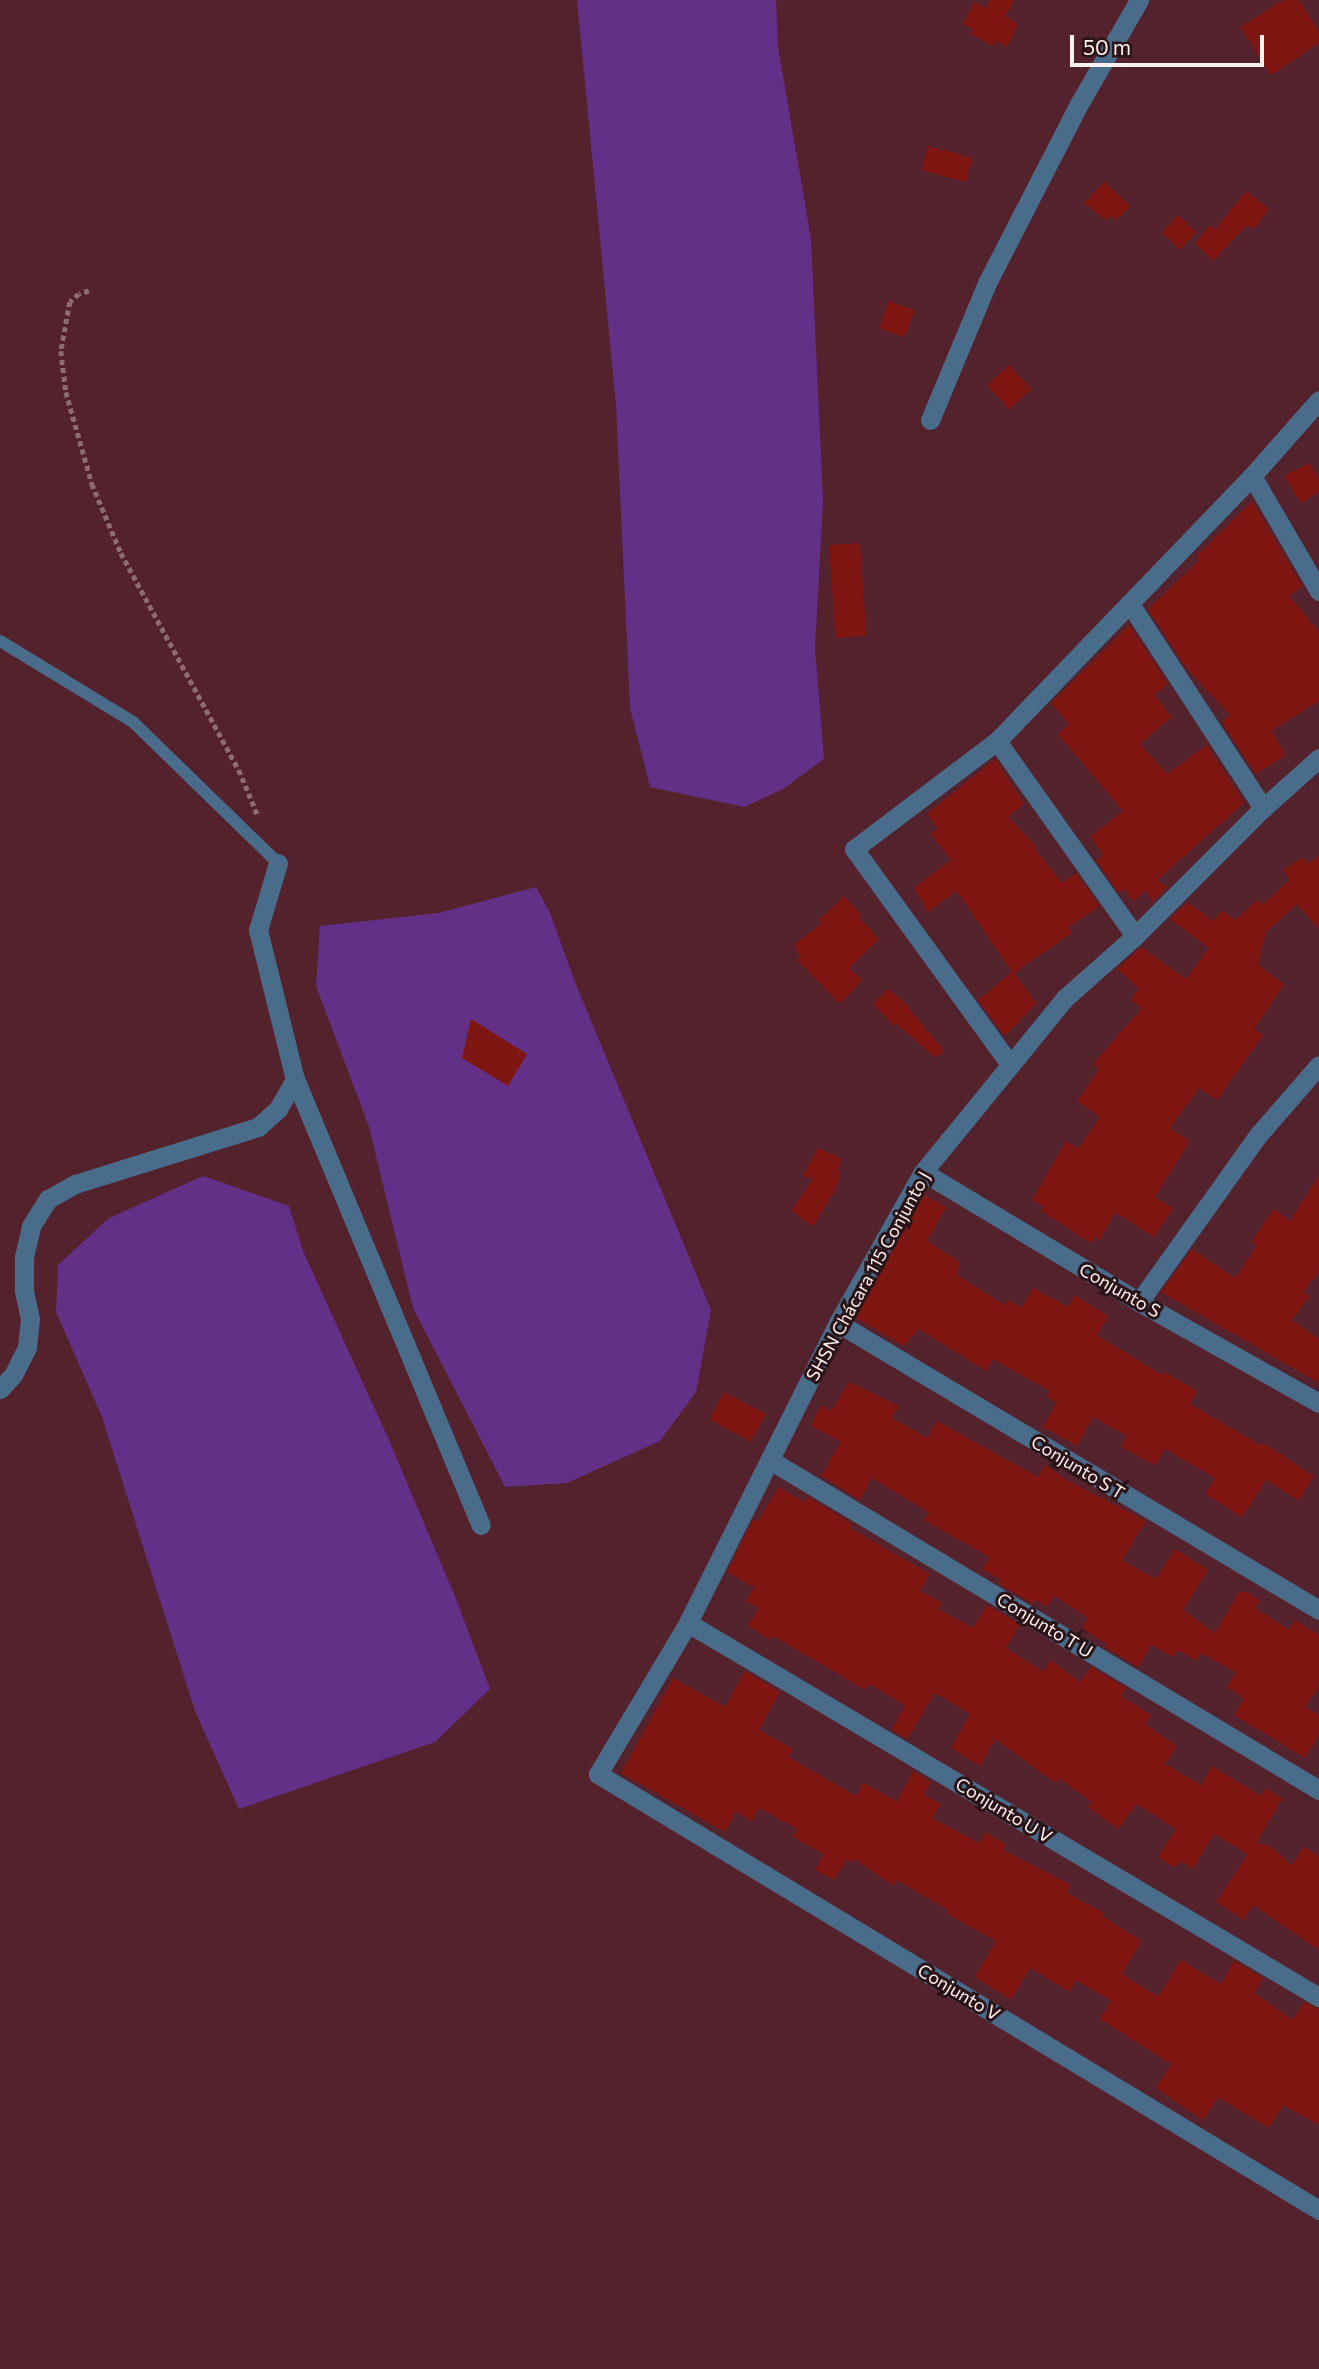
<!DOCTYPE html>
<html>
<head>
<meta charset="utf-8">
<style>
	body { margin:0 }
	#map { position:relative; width:1319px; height:2369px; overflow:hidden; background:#53222d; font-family:Commissioner,sans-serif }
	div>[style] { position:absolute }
	.water>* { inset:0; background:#623086 }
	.building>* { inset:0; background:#801612; transform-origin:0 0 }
	.path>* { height:4.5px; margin-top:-2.25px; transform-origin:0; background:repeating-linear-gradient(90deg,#8e6a71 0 5px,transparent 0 8.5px) }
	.service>* { height:12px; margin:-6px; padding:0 6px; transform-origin:6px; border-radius:6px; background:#4a6c8b }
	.minor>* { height:19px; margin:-9.5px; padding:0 9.5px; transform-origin:9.5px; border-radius:9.5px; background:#4a6c8b }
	span { translate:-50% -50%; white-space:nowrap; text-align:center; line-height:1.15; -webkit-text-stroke:6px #2b1418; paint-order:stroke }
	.street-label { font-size:18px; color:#fef1f2 }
	.scale { position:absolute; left:1070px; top:35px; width:194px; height:32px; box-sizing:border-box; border:4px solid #fef1f2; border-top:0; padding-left:9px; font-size:21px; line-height:24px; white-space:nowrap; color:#fef1f2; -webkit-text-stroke:5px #2b1418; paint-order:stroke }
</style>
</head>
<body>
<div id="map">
	<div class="water">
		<div style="clip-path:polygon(577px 0,776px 0,778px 47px,811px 239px,823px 501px,815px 648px,824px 759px,783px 789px,744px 807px,650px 787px,630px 708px,616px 405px)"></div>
		<div style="clip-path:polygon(536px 887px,550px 913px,575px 982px,711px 1310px,696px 1392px,660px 1441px,567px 1483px,505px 1487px,413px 1308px,369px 1127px,316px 986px,320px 926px,438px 913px)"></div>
		<div style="clip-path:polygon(203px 1176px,289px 1206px,303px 1251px,389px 1440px,456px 1599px,490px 1689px,435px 1742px,239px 1809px,195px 1711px,102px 1417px,56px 1312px,58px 1265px,109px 1218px)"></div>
	</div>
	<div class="building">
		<div style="clip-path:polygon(990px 0,1014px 0,1005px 16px,1018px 24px,1007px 47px,996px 41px,993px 46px,970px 34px,972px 29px,963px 24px,974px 2px,986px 8px)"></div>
		<div style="clip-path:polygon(1283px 0,1299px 0,1319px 32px,1319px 43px,1271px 75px,1240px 27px)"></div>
		<div style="left:928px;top:146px;width:46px;height:25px;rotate:15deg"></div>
		<div style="clip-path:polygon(1104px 182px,1131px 206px,1116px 220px,1110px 216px,1106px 220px,1084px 203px)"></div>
		<div style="clip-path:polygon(1246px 191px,1269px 209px,1255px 228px,1246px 226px,1213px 261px,1195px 243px,1210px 225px,1215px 230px)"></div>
		<div style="left:1178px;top:215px;width:25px;height:24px;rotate:43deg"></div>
		<div style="left:889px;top:301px;width:27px;height:29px;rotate:20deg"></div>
		<div style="left:1009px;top:365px;width:33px;height:30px;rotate:47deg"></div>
		<div style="clip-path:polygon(1309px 463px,1319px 479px,1319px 492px,1301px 503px,1284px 476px)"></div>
		<div style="clip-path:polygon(1252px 501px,1302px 586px,1289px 596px,1319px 632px,1319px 701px,1271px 731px,1286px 755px,1256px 774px,1225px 727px,1223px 721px,1230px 715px,1187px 669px,1148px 609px,1199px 560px,1197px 556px)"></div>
		<div style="left:860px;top:543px;width:93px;height:31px;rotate:86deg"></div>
		<div style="clip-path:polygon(1129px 625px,1168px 684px,1154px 695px,1172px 717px,1140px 744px,1167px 774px,1207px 745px,1244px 803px,1157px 880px,1167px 887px,1153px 901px,1145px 891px,1133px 902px,1124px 889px,1119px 893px,1096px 860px,1103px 855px,1091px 836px,1123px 811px,1058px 734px,1069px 724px,1051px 703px)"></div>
		<div style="clip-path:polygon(995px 759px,1024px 804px,1008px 817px,1036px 846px,1034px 848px,1062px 883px,1076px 873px,1099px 906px,1069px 927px,1072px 933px,1014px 973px,1036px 1003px,1005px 1036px,978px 1000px,1012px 972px,957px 891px,928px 912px,914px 888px,951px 860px,931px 834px,938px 829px,927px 814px)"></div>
		<div style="clip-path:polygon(1319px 855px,1319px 929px,1297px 904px,1266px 932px,1258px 965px,1284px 984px,1254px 1029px,1263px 1035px,1217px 1100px,1199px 1088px,1170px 1128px,1190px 1141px,1155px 1197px,1173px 1209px,1154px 1237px,1115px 1212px,1100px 1240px,1094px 1236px,1092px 1244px,1041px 1211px,1044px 1207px,1032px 1200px,1066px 1141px,1078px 1149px,1100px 1117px,1077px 1101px,1099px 1069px,1093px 1064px,1142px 1008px,1131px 1000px,1139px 989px,1117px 969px,1141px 947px,1186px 979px,1209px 948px,1170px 919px,1187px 902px,1213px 921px,1222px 910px,1235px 920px,1257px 900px,1262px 905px,1290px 880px,1283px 870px,1303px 857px,1308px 864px)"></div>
		<div style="clip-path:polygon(844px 896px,861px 915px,858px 917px,879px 939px,849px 968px,862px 980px,840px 1004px,797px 960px,801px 957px,794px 945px,822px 923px,819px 920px)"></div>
		<div style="clip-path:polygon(888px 989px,902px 1000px,944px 1051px,936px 1058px,896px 1024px,894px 1026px,873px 1004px)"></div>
		<div style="clip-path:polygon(471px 1019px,527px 1054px,508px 1086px,462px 1058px)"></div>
		<div style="clip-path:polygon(818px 1148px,842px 1159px,837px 1171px,841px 1172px,834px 1192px,813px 1226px,791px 1211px,813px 1179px,803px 1176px)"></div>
		<div style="clip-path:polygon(1319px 1175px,1319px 1271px,1304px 1292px,1309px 1296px,1292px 1320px,1319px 1339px,1319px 1383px,1161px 1292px,1192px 1249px,1235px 1278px,1257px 1245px,1251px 1242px,1274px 1209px,1290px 1221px)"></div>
		<div style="clip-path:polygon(924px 1195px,946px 1207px,927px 1241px,960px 1262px,957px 1275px,1005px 1305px,1008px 1300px,1022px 1308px,1033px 1288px,1068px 1307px,1075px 1295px,1108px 1316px,1097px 1335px,1162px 1375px,1164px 1372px,1197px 1391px,1190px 1404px,1260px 1445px,1262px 1442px,1314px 1476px,1299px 1501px,1266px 1480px,1242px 1517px,1205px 1494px,1215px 1478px,1165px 1449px,1155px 1465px,1121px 1447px,1127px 1436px,1093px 1417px,1077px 1446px,1043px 1427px,1057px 1402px,1046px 1397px,1050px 1391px,993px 1359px,986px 1371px,919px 1329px,904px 1346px,856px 1318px)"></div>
		<div style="clip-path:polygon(849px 1382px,899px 1406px,892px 1418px,927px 1438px,937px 1421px,1038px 1477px,1045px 1465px,1067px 1480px,1146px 1521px,1122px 1560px,1156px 1579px,1175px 1549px,1208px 1570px,1183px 1610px,1215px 1633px,1239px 1592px,1247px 1592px,1260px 1600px,1255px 1608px,1289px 1630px,1295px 1620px,1319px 1635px,1319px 1686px,1305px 1707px,1319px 1715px,1319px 1735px,1305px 1758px,1234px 1715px,1244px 1699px,1227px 1687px,1236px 1673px,1201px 1653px,1196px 1661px,1177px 1650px,1173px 1657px,1151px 1645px,1138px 1667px,1105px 1647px,1107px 1644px,1082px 1628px,1088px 1618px,1054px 1596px,1047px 1607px,1035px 1600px,1033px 1604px,999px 1584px,1001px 1580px,982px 1569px,989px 1557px,924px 1520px,929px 1513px,872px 1478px,860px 1500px,821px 1476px,841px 1442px,811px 1426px,821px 1405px,831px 1411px)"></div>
		<div style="left:724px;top:1392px;width:47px;height:31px;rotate:28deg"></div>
		<div style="clip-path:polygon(779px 1487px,805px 1503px,808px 1497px,852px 1524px,850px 1528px,930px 1574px,920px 1591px,942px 1603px,938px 1609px,973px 1628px,987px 1605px,1020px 1624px,1006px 1648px,1043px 1671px,1051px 1660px,1080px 1682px,1091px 1667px,1126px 1688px,1121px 1696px,1151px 1715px,1145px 1724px,1177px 1746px,1165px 1764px,1201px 1785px,1212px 1766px,1261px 1796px,1266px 1788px,1282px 1799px,1256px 1843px,1270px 1846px,1292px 1865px,1304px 1846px,1319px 1856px,1319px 1950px,1253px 1905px,1244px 1920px,1216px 1902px,1248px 1854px,1214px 1834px,1193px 1869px,1180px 1861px,1175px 1868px,1158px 1857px,1176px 1829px,1136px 1804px,1118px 1829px,1088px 1807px,1092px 1802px,1059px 1778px,1056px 1783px,995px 1739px,980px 1766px,951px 1748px,970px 1714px,935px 1693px,907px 1739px,892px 1730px,905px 1705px,869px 1684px,865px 1690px,773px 1636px,771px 1640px,748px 1626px,759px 1608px,746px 1601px,754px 1587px,727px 1572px,753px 1519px,757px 1522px)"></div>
		<div style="clip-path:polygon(745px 1671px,780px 1692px,759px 1730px,793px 1749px,788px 1757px,856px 1796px,863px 1783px,897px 1801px,913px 1771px,931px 1782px,924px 1795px,941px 1804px,932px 1818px,979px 1843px,985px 1832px,1006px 1844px,1003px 1850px,1071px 1885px,1067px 1893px,1104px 1913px,1102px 1916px,1142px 1941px,1122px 1974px,1158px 1997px,1181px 1960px,1221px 1984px,1234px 1961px,1263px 1978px,1254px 1993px,1293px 2020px,1304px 2002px,1319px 2009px,1319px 2125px,1283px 2105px,1269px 2128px,1218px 2097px,1203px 2120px,1156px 2088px,1171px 2064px,1100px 2019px,1111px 2001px,1076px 1980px,1070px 1992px,1030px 1968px,1011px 2000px,975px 1977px,996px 1941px,946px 1913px,948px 1910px,897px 1880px,894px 1886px,854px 1859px,852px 1863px,846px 1859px,834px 1880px,815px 1870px,824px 1854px,793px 1837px,797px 1829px,759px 1808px,752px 1822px,736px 1811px,725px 1832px,621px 1773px,673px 1678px,725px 1707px)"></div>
	</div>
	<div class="path">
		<div style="left:89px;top:291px;width:10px;rotate:163deg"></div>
		<div style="left:79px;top:294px;width:12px;rotate:138deg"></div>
		<div style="left:70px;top:302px;width:50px;rotate:100.4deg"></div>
		<div style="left:61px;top:351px;width:41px;rotate:83deg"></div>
		<div style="left:66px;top:392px;width:96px;rotate:74.2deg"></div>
		<div style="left:92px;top:484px;width:75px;rotate:67.2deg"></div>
		<div style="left:121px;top:553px;width:247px;rotate:61.5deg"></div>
		<div style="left:239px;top:770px;width:50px;rotate:67.6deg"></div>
	</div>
	<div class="service">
		<div style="left:0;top:641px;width:156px;rotate:31.3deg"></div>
		<div style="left:133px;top:722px;width:202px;rotate:44.2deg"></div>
	</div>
	<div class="minor">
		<div style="left:930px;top:420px;width:151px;rotate:-67.4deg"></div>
		<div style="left:988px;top:281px;width:199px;rotate:-62.8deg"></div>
		<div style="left:1079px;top:104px;width:120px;rotate:-60deg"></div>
		<div style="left:1252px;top:476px;width:133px;rotate:59.8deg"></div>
		<div style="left:1130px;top:604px;width:244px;rotate:56.9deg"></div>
		<div style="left:997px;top:741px;width:239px;rotate:54.7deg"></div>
		<div style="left:1319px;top:758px;width:75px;rotate:138.2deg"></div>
		<div style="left:1263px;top:808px;width:181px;rotate:135deg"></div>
		<div style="left:1135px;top:936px;width:94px;rotate:138.5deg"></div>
		<div style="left:1065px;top:998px;width:225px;rotate:129.2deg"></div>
		<div style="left:923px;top:1172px;width:173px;rotate:119.4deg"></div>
		<div style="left:838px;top:1323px;width:335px;rotate:116.6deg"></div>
		<div style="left:688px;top:1623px;width:176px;rotate:120.8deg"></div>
		<div style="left:598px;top:1774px;width:843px;rotate:31.16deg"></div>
		<div style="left:278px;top:863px;width:70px;rotate:106.6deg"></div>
		<div style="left:258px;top:930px;width:154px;rotate:76.1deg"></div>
		<div style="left:295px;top:1079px;width:483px;rotate:67.4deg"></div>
		<div style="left:1009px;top:1063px;width:264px;rotate:-125.9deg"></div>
		<div style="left:854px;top:849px;width:179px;rotate:-37.1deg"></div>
		<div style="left:997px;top:741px;width:368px;rotate:-46.1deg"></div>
		<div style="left:1252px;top:476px;width:101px;rotate:-48.6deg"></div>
		<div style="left:923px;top:1172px;width:252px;rotate:31deg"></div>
		<div style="left:1139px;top:1302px;width:206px;rotate:29.3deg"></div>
		<div style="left:1139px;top:1302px;width:206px;rotate:-54.5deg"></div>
		<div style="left:1259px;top:1134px;width:91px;rotate:-49deg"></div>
		<div style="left:838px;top:1323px;width:560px;rotate:30.82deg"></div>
		<div style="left:0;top:1389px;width:19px;rotate:-47deg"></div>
		<div style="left:13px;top:1375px;width:31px;rotate:-63deg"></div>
		<div style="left:27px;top:1347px;width:28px;rotate:-84deg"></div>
		<div style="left:30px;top:1319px;width:30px;rotate:-102deg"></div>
		<div style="left:24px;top:1290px;width:33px;rotate:-90deg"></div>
		<div style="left:24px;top:1257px;width:32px;rotate:-77deg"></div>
		<div style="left:31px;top:1226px;width:32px;rotate:-58deg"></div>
		<div style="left:48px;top:1199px;width:31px;rotate:-29deg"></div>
		<div style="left:75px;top:1184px;width:192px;rotate:-17.3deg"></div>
		<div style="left:258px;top:1127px;width:27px;rotate:-42deg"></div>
		<div style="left:278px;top:1109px;width:34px;rotate:-60deg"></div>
		<div style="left:770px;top:1460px;width:641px;rotate:31.01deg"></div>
		<div style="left:688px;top:1623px;width:734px;rotate:30.66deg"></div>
	</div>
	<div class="street-label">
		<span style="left:868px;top:1276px;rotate:-61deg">SHSN Chácara 115 Conjunto J</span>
		<span style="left:1120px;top:1290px;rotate:30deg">Conjunto S</span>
		<span style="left:1078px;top:1467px;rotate:31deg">Conjunto S T</span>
		<span style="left:1045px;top:1625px;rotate:31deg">Conjunto T U</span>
		<span style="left:1004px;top:1810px;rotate:31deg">Conjunto U V</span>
		<span style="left:959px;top:1992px;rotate:31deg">Conjunto V</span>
	</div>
	<div class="scale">50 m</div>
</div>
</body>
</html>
